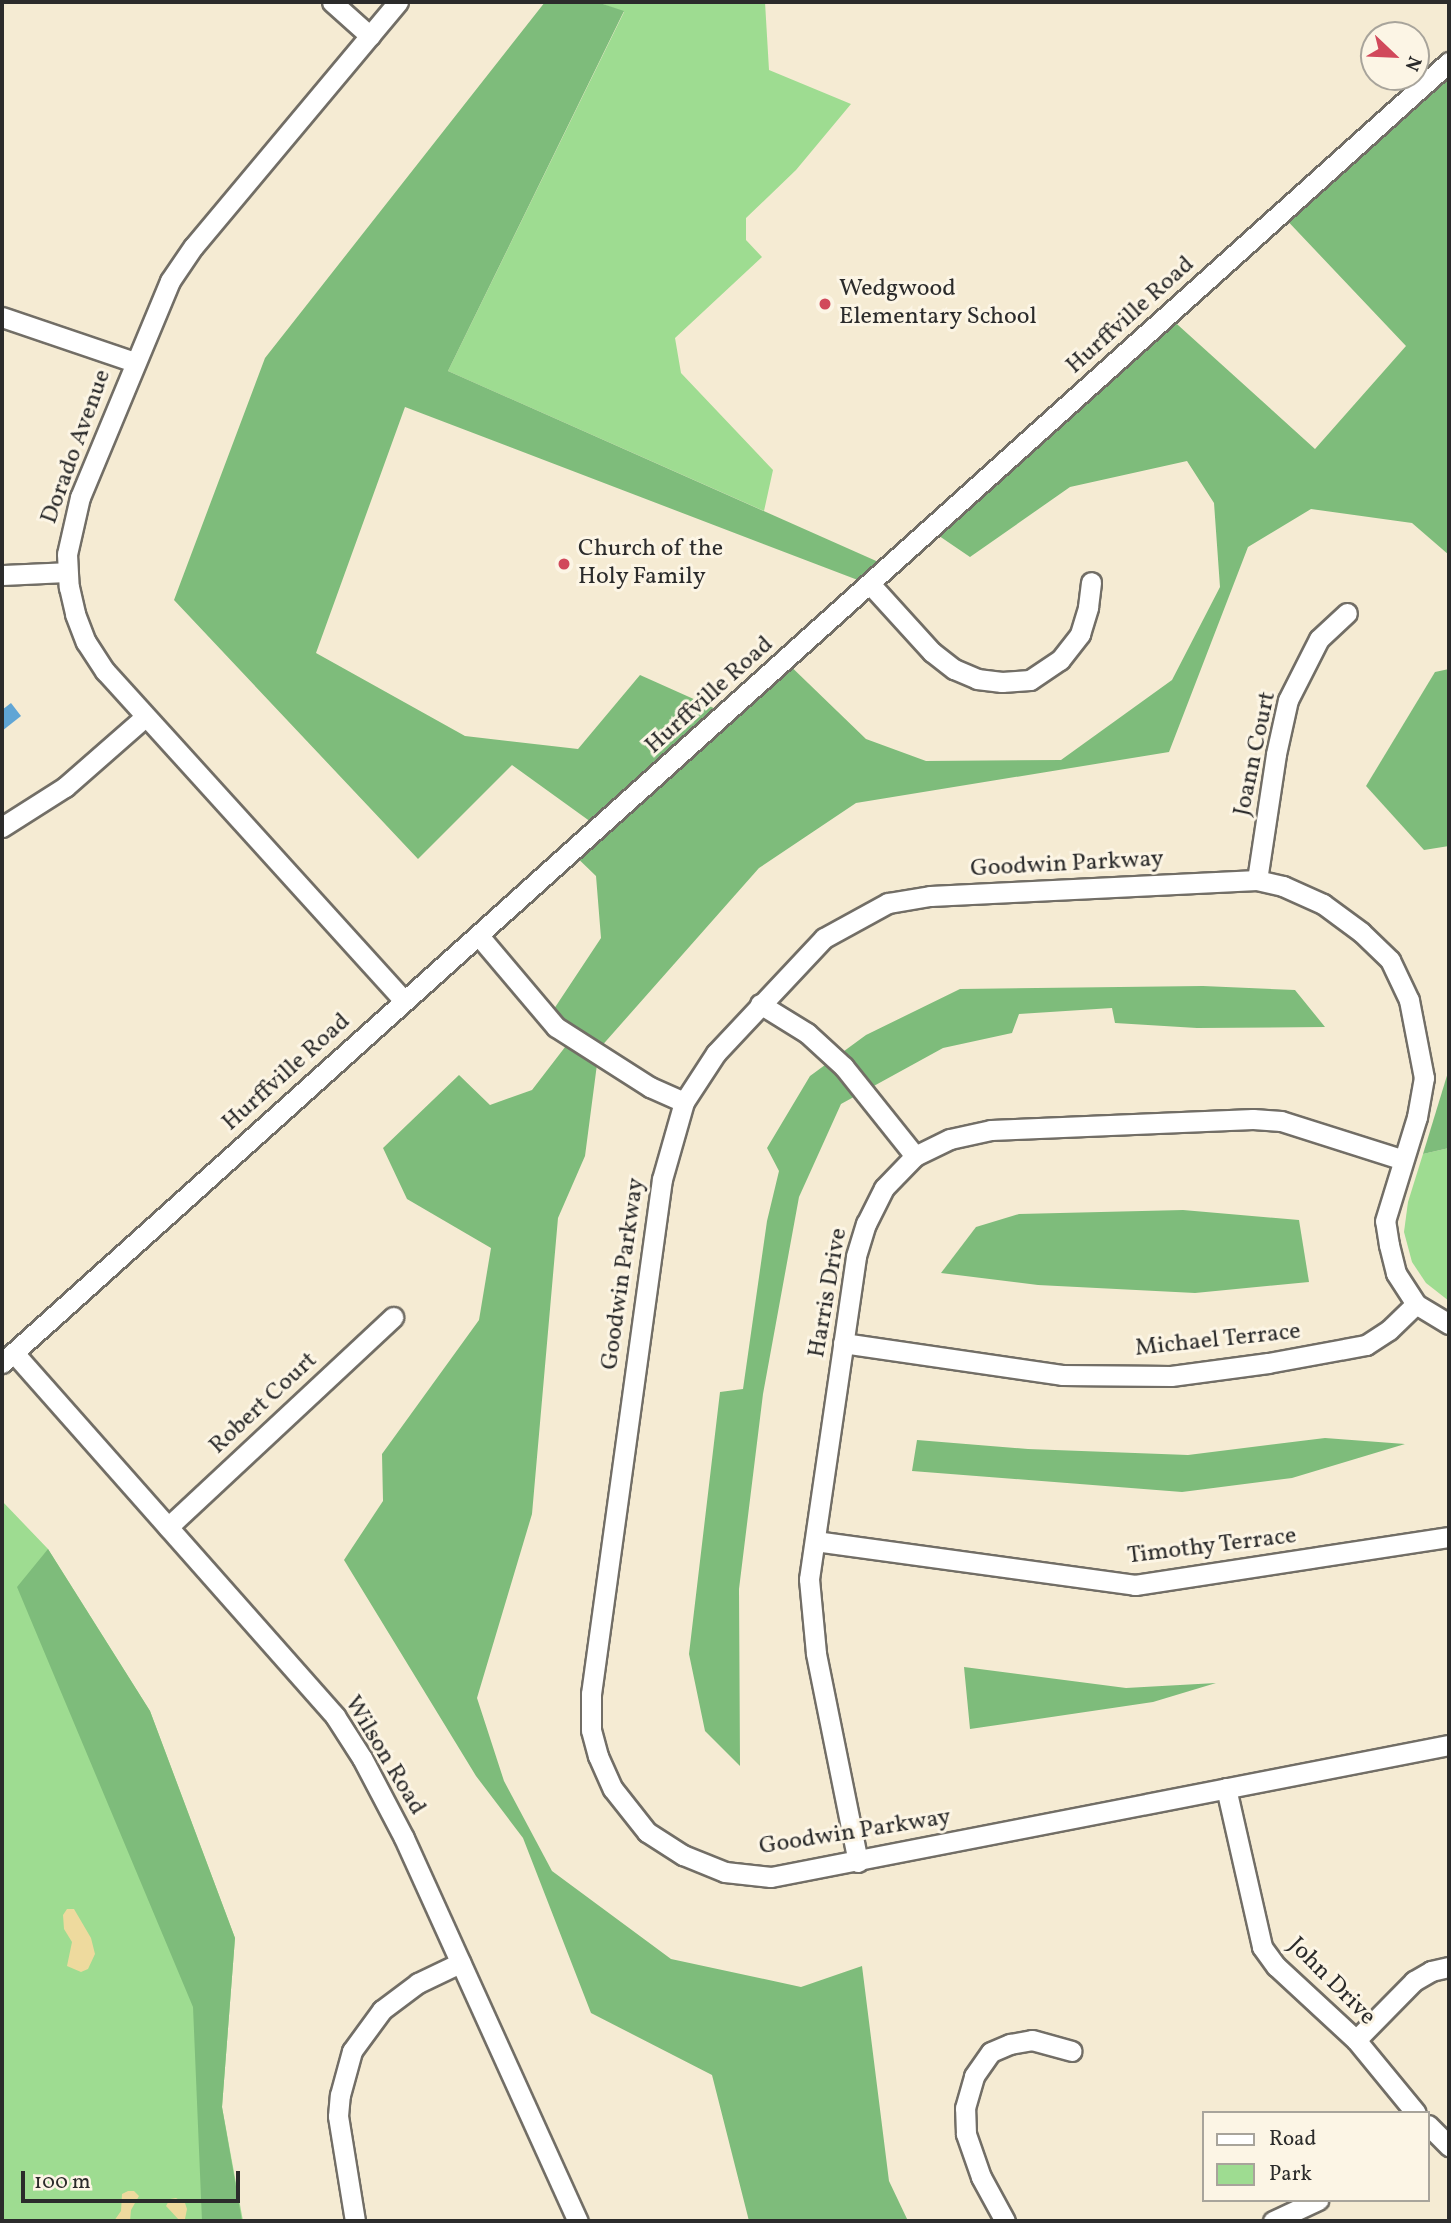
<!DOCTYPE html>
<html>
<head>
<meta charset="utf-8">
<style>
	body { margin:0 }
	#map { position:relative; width:1451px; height:2223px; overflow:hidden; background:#f5ebd3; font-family:Vollkorn,serif }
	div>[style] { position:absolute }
	.green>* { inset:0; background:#9edc91 }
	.forest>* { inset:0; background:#7ebc7b }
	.sand>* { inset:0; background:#eeda9e }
	.water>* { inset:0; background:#60a5d5 }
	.roads { filter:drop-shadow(2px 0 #726e66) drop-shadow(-2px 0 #726e66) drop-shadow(0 2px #726e66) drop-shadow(0 -2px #726e66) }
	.minor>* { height:19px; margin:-9.5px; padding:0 9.5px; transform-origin:9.5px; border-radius:9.5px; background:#fff }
	.dots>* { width:19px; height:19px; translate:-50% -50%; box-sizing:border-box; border:4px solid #fcf5e5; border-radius:50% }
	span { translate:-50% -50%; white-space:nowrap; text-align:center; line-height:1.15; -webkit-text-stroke:6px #fcf5e5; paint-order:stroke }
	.poi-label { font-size:24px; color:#2b2b2b }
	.left { translate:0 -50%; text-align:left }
	.street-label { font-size:24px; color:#2b2b2b }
	.frame { position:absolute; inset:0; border:4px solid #2b2b2b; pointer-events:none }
	.legend { position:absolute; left:1202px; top:2111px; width:228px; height:91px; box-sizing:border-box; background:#fcf5e5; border:2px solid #a8a49b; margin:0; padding:9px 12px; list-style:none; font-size:21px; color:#2b2b2b }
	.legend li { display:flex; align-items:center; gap:14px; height:35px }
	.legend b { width:35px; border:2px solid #a8a49b }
	.north { position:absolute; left:1360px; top:21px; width:70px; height:70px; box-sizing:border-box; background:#fcf5e5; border:2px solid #a8a49b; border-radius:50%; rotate:113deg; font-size:19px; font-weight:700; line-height:28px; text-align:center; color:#2b2b2b }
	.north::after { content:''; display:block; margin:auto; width:24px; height:32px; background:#d1495b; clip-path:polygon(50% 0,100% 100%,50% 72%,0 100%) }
	.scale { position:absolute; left:21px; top:2171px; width:219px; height:32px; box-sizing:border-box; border:4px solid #2b2b2b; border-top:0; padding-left:9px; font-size:21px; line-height:24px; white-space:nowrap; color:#2b2b2b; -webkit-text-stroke:5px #fcf5e5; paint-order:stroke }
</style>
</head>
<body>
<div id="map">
	<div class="green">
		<div style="clip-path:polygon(597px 2px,765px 2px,769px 70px,851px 104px,796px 170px,746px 218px,746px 240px,762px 257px,675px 338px,681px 373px,773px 470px,764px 511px,448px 371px,624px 12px)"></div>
		<div style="clip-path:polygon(1449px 1148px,1449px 1301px,1426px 1283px,1412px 1262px,1404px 1232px,1408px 1202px,1423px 1154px)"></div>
		<div style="clip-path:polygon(2px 1501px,48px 1549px,150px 1711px,235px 1938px,222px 2107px,243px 2221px,2px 2221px)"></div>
	</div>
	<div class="forest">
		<div style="clip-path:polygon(545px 2px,597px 2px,624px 11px,448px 371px,883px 564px,863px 582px,405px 407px,316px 653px,465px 736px,578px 749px,640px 675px,716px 709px,779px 655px,866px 739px,926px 761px,1061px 760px,1172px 680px,1220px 587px,1214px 503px,1187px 461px,1070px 487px,970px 557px,926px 527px,1168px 316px,1315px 449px,1406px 346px,1280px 213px,1449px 59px,1449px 555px,1412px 523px,1311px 509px,1248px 547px,1169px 752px,856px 803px,759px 868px,599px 1049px,585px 1156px,558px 1218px,532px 1514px,477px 1698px,504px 1781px,552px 1871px,671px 1959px,801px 1987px,862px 1966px,889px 2181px,908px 2221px,749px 2221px,712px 2075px,591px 2013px,523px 1838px,476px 1776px,344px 1560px,383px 1501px,382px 1454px,479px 1320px,491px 1248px,407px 1199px,383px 1148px,459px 1075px,490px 1105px,532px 1090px,572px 1038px,548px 1018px,601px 938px,596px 876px,566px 847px,591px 822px,512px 765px,418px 859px,174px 600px,265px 358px)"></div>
		<div style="clip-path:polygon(1449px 669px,1449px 846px,1424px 850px,1366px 786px,1435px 672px)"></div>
		<div style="clip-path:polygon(1203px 986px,1295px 990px,1325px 1027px,1197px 1028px,1115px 1023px,1112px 1008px,1019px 1014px,1012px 1033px,943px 1048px,841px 1104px,799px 1197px,763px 1394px,739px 1589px,740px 1766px,705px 1731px,689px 1654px,720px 1392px,743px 1389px,767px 1221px,779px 1171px,767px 1148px,810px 1076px,866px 1035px,960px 989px)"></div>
		<div style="clip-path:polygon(1449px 1069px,1449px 1148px,1423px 1154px)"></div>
		<div style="clip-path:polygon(1183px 1210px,1299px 1220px,1309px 1282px,1195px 1293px,1038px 1285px,941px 1273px,976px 1227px,1019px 1214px)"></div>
		<div style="clip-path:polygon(1325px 1438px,1405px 1444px,1292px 1478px,1182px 1492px,912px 1471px,917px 1440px,1028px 1449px,1188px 1455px)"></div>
		<div style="clip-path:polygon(48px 1549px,150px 1711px,235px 1938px,222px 2107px,242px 2221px,202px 2221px,193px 2007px,17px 1587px)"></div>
		<div style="clip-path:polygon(964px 1667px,1126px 1688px,1216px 1683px,1153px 1702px,970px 1729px)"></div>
	</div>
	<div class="sand">
		<div style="clip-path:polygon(67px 1909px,74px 1909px,91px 1938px,95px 1954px,88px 1969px,81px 1972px,67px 1966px,72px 1942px,64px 1929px,63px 1915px)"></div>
		<div style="clip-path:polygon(128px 2191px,134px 2191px,139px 2196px,131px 2210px,130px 2221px,114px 2221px,121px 2211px,122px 2194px)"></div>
		<div style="clip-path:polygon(176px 2198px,185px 2203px,187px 2209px,185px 2219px,180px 2221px,166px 2206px,170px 2199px)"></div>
	</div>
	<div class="water">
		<div style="clip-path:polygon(11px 703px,21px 716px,2px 731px,2px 710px)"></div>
	</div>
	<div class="roads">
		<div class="minor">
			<div style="left:332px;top:2px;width:51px;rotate:41.8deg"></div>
			<div style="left:398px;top:2px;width:319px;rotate:129.9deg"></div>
			<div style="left:193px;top:247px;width:41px;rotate:124.1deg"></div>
			<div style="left:170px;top:281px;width:234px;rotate:112.6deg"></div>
			<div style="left:80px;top:497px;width:58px;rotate:102.8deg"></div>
			<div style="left:67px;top:554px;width:33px;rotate:87deg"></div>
			<div style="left:69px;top:587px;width:28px;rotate:77deg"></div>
			<div style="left:75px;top:614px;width:30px;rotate:69deg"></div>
			<div style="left:86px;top:642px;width:35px;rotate:57deg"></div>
			<div style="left:105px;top:671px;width:444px;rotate:47.8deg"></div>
			<div style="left:2px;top:317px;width:139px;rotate:18.8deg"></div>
			<div style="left:2px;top:575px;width:65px;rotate:-2.6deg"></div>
			<div style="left:871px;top:585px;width:91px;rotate:47.7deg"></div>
			<div style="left:932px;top:652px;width:28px;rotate:38deg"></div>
			<div style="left:954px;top:669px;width:25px;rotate:23deg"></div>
			<div style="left:977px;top:679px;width:25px;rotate:7deg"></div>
			<div style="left:1002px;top:682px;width:28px;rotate:-4deg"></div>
			<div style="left:1030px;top:680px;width:36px;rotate:-34deg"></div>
			<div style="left:1060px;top:660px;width:33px;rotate:-52deg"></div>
			<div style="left:1080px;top:634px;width:28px;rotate:-73deg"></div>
			<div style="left:1088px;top:607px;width:25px;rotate:-83deg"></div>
			<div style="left:2px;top:827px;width:75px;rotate:-32.4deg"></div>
			<div style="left:65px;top:787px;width:106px;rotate:-41.2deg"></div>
			<div style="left:1257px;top:880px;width:127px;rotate:-81.4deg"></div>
			<div style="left:1276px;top:754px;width:55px;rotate:-77.5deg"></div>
			<div style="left:1288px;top:700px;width:68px;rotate:-63.1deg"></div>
			<div style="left:1319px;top:639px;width:38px;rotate:-43deg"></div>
			<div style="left:479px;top:936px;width:119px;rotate:49.8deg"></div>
			<div style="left:556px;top:1027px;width:112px;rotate:32.6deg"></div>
			<div style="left:650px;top:1087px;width:37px;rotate:24deg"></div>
			<div style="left:760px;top:1004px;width:55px;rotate:31.7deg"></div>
			<div style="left:807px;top:1033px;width:50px;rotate:42.6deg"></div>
			<div style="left:844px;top:1067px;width:114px;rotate:51.4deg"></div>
			<div style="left:1449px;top:1324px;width:39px;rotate:-149deg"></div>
			<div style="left:1416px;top:1304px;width:37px;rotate:-123deg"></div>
			<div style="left:1396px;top:1273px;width:29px;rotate:-104deg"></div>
			<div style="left:1389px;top:1245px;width:24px;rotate:-99deg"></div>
			<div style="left:1385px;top:1221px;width:109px;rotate:-72.9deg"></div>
			<div style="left:1417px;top:1117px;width:40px;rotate:-80deg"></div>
			<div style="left:1424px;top:1078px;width:79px;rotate:-100.9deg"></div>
			<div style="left:1409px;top:1000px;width:44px;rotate:-115.4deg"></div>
			<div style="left:1390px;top:960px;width:40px;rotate:-136deg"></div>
			<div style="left:1361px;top:932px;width:47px;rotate:-143.6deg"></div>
			<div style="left:1323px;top:904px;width:44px;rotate:-155.8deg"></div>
			<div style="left:1283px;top:886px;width:27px;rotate:-167deg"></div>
			<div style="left:1257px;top:880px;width:327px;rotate:177.2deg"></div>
			<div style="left:930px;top:896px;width:43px;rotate:170.5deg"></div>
			<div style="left:888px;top:903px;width:73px;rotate:151.3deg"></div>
			<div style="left:824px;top:938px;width:158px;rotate:133.2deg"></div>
			<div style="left:716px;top:1053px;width:59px;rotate:123.1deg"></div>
			<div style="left:684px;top:1102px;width:80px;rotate:105.9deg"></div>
			<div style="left:662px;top:1179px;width:520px;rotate:97.85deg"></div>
			<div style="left:591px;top:1694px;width:36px;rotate:90deg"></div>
			<div style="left:591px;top:1730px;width:27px;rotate:75deg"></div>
			<div style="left:598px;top:1756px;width:36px;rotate:66deg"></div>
			<div style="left:613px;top:1789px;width:55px;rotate:51.7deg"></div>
			<div style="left:647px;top:1832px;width:43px;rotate:32.6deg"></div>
			<div style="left:683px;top:1855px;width:45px;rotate:22deg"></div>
			<div style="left:725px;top:1872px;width:46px;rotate:6.2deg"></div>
			<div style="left:771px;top:1877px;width:691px;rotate:-11.02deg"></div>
			<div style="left:843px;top:1343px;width:221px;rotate:8.3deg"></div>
			<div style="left:1062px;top:1375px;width:109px;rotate:0.5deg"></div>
			<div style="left:1171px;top:1376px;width:98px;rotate:-7.6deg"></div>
			<div style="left:1268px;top:1363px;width:100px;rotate:-10.4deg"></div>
			<div style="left:1366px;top:1345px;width:27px;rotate:-33deg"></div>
			<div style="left:1389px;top:1330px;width:37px;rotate:-44deg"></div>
			<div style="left:14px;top:1353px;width:485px;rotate:48.5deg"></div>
			<div style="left:335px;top:1716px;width:50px;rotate:57.3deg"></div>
			<div style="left:362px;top:1758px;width:90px;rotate:62.3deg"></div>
			<div style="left:404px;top:1838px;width:421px;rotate:65.6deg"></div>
			<div style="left:2px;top:1363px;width:1946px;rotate:-41.96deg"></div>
			<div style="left:168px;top:1527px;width:308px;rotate:-43deg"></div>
			<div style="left:815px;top:1541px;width:323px;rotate:7.8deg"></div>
			<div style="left:1135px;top:1585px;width:318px;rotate:-8.7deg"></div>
			<div style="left:1226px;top:1788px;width:163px;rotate:77.2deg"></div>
			<div style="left:1262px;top:1947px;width:24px;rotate:54deg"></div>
			<div style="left:1276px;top:1966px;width:109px;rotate:42.8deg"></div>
			<div style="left:1356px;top:2040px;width:94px;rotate:50.6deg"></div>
			<div style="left:858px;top:1862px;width:213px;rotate:-101.4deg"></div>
			<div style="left:816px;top:1653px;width:74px;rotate:-95.4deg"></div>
			<div style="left:809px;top:1579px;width:326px;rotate:-81.7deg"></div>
			<div style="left:856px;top:1256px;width:34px;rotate:-73deg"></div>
			<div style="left:866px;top:1224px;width:40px;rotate:-63.4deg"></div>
			<div style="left:884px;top:1188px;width:45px;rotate:-45.9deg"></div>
			<div style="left:915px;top:1156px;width:39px;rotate:-26deg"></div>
			<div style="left:950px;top:1139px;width:42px;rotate:-12.4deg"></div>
			<div style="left:991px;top:1130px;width:262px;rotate:-2.4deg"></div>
			<div style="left:1253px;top:1119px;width:28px;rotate:4deg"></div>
			<div style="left:1281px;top:1121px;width:126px;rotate:17.6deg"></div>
			<div style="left:1356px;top:2040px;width:83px;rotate:-45.5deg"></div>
			<div style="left:1414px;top:1981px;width:20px;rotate:-30deg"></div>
			<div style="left:1431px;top:1971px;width:18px;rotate:-13deg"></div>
			<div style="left:1428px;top:2125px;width:30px;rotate:45deg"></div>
			<div style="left:355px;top:2221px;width:106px;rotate:-99.2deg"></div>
			<div style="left:338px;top:2116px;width:21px;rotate:-85deg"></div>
			<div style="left:340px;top:2095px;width:46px;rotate:-74.7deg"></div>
			<div style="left:352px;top:2051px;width:51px;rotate:-53.8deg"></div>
			<div style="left:382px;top:2010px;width:45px;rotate:-36.9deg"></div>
			<div style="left:418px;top:1983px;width:47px;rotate:-25.5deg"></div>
			<div style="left:1005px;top:2221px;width:50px;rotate:-118.6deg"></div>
			<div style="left:981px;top:2177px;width:46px;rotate:-109.2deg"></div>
			<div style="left:966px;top:2134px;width:26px;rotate:-92deg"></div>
			<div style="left:965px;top:2108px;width:33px;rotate:-74deg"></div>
			<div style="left:974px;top:2076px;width:29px;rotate:-55deg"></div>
			<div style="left:991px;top:2052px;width:21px;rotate:-23deg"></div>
			<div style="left:1010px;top:2044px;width:22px;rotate:-10deg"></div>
			<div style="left:1032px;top:2040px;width:41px;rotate:15.4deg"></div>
			<div style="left:1273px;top:2221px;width:50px;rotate:-25deg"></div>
		</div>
	</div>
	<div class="dots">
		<div style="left:825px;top:304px;background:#d1495b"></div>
		<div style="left:564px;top:564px;background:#d1495b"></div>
	</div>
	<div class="poi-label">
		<span class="left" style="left:839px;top:304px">Wedgwood<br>Elementary School</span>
		<span class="left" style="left:578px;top:564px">Church of the<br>Holy Family</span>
	</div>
	<div class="street-label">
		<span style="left:1131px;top:316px;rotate:-42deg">Hurffville Road</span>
		<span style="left:77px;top:447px;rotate:-70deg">Dorado Avenue</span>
		<span style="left:710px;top:696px;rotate:-42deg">Hurffville Road</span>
		<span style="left:1256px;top:754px;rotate:-78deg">Joann Court</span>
		<span style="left:1067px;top:865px;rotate:-3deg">Goodwin Parkway</span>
		<span style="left:287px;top:1073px;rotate:-42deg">Hurffville Road</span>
		<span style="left:624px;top:1274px;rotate:-82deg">Goodwin Parkway</span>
		<span style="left:829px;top:1293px;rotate:-80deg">Harris Drive</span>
		<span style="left:1218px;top:1341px;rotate:-6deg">Michael Terrace</span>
		<span style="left:264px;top:1404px;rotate:-43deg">Robert Court</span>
		<span style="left:1212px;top:1547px;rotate:-7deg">Timothy Terrace</span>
		<span style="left:384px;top:1756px;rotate:59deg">Wilson Road</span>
		<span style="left:855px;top:1833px;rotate:-9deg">Goodwin Parkway</span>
		<span style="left:1331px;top:1982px;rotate:45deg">John Drive</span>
	</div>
	<div class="frame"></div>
	<ul class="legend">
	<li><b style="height:9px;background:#fff"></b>Road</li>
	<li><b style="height:19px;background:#9edc91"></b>Park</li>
	</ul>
	<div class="north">N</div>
	<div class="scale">100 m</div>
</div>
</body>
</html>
